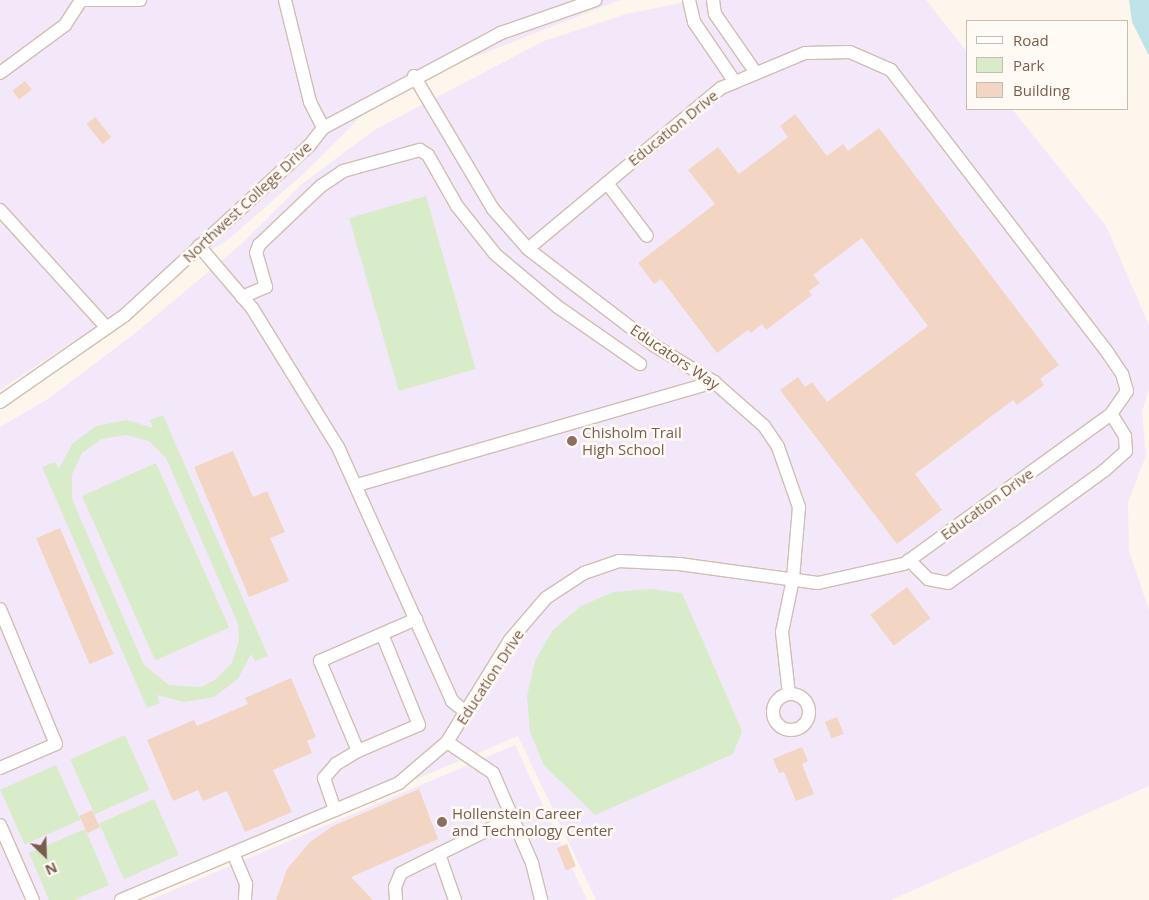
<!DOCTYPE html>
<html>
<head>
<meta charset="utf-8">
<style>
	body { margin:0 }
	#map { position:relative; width:1149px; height:900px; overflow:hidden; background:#fdf6ec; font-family:"Open Sans",sans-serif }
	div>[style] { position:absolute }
	.education>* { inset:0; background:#f3e8fa }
	.green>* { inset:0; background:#d8ecc9; transform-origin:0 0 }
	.water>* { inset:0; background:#bfe3e8 }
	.building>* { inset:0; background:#f3d5c3; transform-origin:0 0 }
	.roads { filter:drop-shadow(1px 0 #d1beb0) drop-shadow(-1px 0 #d1beb0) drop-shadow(0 1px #d1beb0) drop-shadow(0 -1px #d1beb0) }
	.minor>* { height:12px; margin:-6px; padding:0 6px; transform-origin:6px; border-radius:6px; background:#fff }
	.minor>.ring { margin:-6px; padding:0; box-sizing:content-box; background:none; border:12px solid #fff; border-radius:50% }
	.dots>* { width:14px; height:14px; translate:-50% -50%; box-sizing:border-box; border:2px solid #fffaf3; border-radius:50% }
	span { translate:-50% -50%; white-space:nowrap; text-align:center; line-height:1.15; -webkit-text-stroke:5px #fffaf3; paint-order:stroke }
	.street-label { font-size:15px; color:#7a5c4d }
	.education-label { font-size:15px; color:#785e54 }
	.left { translate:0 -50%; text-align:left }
	.legend { position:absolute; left:966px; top:20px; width:162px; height:90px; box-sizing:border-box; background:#fffaf3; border:1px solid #cabbb1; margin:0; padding:6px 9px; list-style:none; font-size:15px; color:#7a5c4d }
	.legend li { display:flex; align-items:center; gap:10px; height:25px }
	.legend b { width:25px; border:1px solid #cabbb1 }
	.north { position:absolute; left:20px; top:830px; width:50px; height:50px; -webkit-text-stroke:4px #fffaf3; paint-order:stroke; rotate:156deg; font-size:14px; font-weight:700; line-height:20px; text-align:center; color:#7a5c4d }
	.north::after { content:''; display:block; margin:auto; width:18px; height:22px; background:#7a5c4d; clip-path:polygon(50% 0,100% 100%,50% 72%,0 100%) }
</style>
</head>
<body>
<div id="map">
	<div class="education">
		<div style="clip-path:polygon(0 0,620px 0,387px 91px,302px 175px,230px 238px,0 390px)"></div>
		<div style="clip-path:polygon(696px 0,926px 0,968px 53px,968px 109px,1012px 109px,1106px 226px,1149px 325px,1149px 388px,1142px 412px,1146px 455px,1128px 502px,1129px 551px,1149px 610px,1149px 786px,891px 900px,596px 900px,518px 736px,131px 900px,0 900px,0 427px,48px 399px,134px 334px,239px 246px,303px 183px,376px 129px,544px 41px,626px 14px)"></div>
		<div style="clip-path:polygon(515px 745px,587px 900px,150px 900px)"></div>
	</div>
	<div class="green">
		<div style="left:426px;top:196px;width:180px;height:80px;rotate:74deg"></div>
		<div style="clip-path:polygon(evenodd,163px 415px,268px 656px,255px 661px,251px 654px,238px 679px,214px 697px,184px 702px,157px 695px,160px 703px,147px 708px,42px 467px,55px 462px,59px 469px,72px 444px,96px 426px,127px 420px,153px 428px,150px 420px,163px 415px,126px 435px,149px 441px,166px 458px,238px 624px,239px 640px,232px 663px,215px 680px,201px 687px,169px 685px,144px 665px,72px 499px,72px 475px,82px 453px,102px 439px,126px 435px)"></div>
		<div style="left:156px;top:463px;width:180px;height:81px;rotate:66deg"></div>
		<div style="clip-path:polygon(650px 589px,682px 593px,742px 731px,733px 754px,595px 815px,544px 765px,530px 732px,527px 696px,535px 661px,553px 630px,581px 606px,614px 592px)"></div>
		<div style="left:125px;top:735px;width:60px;height:60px;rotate:66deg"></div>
		<div style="left:56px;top:765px;width:60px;height:61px;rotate:66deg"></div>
		<div style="left:154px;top:799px;width:61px;height:60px;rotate:66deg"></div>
		<div style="clip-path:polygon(85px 829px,109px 885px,74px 900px,49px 900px,29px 853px)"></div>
	</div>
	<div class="water">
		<div style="clip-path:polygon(1129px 0,1149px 0,1149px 56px,1132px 22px)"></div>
	</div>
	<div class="building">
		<div style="left:25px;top:81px;width:11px;height:16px;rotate:52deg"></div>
		<div style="clip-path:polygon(795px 114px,827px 156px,843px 144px,848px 151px,879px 128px,1059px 365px,1040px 379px,1044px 385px,1017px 405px,1013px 400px,915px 474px,942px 510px,897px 544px,780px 390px,798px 377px,805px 387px,812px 382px,827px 402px,928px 326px,862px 238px,813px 275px,820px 283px,809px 291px,812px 295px,766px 330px,762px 324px,751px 333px,748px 330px,717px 353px,661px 279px,654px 284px,638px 263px,715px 204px,688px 170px,718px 147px,739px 174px,788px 137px,780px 126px)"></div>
		<div style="left:95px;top:117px;width:26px;height:11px;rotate:51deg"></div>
		<div style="clip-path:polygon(233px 451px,253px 497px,267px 491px,285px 532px,270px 538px,289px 581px,249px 597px,194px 467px)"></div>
		<div style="left:60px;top:528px;width:137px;height:26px;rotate:67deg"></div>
		<div style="left:907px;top:587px;width:39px;height:46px;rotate:53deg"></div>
		<div style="clip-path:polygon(291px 678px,316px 737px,307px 741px,312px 753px,273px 770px,292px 812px,245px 832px,227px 791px,203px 801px,198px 790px,173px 801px,147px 740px,194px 720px,197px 726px,248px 704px,245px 698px)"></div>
		<div style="left:837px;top:717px;width:18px;height:13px;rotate:68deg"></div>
		<div style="clip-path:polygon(802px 747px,808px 761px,802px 764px,814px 794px,796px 801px,784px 772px,779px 773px,773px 759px)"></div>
		<div style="clip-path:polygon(419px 789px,438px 839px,351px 877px,373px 900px,276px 900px,287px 869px,310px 842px,333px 826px)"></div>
		<div style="left:92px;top:810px;width:19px;height:14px;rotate:65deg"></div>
		<div style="left:567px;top:844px;width:24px;height:11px;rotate:68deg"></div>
	</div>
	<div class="roads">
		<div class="minor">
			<div style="left:85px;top:0;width:55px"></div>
			<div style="left:285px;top:0;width:105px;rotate:76.2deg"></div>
			<div style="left:310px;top:102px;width:29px;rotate:63deg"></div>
			<div style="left:689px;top:0;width:23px;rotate:77deg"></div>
			<div style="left:694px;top:22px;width:73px;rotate:55.7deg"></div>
			<div style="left:713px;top:0;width:14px;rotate:82deg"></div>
			<div style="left:715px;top:14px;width:72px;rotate:55.2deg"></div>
			<div style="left:0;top:73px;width:81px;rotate:-36.4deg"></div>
			<div style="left:65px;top:25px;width:30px;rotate:-57deg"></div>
			<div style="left:414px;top:76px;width:155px;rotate:59.3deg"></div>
			<div style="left:493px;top:209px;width:53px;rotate:48.8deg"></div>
			<div style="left:528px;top:249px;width:160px;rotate:37.4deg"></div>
			<div style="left:655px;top:346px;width:69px;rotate:31.4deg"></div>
			<div style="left:714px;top:382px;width:67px;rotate:41.3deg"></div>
			<div style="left:764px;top:426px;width:25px;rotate:56deg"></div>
			<div style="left:778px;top:447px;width:64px;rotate:70.7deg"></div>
			<div style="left:799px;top:507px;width:72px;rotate:94.8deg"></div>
			<div style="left:793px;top:579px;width:54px;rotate:101.7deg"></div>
			<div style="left:782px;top:632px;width:62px;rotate:83.6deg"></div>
			<div style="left:607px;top:183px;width:66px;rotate:53deg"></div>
			<div style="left:0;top:210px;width:159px;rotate:47.8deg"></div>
			<div style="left:199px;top:246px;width:82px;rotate:49.5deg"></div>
			<div style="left:252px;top:308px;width:163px;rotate:58.3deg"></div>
			<div style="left:338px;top:447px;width:278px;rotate:65.8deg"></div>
			<div style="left:452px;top:701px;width:19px;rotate:39deg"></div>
			<div style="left:242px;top:297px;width:26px;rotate:-23deg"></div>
			<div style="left:266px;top:287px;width:35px;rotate:-106deg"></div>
			<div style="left:256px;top:253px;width:9px;rotate:-69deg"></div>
			<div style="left:259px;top:245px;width:86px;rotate:-43.6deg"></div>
			<div style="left:321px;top:186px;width:27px;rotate:-34deg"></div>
			<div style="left:343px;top:171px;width:80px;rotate:-15.3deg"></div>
			<div style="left:420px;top:150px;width:9px;rotate:32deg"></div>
			<div style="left:428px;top:155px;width:59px;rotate:60.4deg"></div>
			<div style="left:457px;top:206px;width:61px;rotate:51.6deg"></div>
			<div style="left:495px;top:254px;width:82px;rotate:40.1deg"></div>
			<div style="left:558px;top:307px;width:100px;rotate:34.8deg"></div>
			<div style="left:0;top:402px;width:152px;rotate:-34.8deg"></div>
			<div style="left:125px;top:315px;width:250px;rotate:-42.6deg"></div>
			<div style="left:309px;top:146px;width:23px;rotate:-52deg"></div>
			<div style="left:323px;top:128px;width:202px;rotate:-28.1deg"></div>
			<div style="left:501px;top:33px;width:100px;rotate:-19.3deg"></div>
			<div style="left:357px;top:485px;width:372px;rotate:-16.1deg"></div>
			<div style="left:909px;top:560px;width:27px;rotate:45deg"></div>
			<div style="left:928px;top:579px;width:20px;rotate:11deg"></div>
			<div style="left:948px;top:583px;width:85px;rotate:-35.4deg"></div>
			<div style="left:1017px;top:534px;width:109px;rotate:-36deg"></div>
			<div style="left:1105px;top:470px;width:28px;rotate:-42deg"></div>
			<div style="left:1126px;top:451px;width:15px;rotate:-94deg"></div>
			<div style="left:1125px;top:436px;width:26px;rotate:-122deg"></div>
			<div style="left:0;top:609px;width:146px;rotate:67.5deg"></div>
			<div style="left:56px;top:744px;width:61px;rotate:156.8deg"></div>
			<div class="ring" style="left:773px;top:694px;width:24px;height:24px"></div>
			<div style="left:447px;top:742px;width:55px;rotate:34deg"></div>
			<div style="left:493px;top:773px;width:98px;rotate:66.6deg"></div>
			<div style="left:532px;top:863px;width:38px;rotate:76deg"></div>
			<div style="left:358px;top:751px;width:66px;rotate:-23.1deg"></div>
			<div style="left:419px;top:725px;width:98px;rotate:-112.1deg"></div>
			<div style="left:335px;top:810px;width:34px;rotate:-109deg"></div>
			<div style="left:324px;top:778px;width:18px;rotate:-49deg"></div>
			<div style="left:336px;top:764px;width:26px;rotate:-31deg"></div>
			<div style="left:358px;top:751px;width:98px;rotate:-112.9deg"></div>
			<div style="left:320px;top:661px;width:105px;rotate:-23.6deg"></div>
			<div style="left:0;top:825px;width:82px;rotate:66.3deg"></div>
			<div style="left:233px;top:853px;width:34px;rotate:67deg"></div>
			<div style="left:246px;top:884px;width:16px;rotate:94deg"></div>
			<div style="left:121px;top:900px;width:302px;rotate:-22.8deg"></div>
			<div style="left:399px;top:783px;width:63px;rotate:-40.5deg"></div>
			<div style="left:447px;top:742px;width:120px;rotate:-58.3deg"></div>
			<div style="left:510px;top:640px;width:55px;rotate:-49.4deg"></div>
			<div style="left:546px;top:598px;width:45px;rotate:-33.3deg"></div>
			<div style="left:584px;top:573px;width:37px;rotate:-19deg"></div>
			<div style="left:619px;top:561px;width:60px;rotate:2.9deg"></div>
			<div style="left:679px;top:564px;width:140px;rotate:7.8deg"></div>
			<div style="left:818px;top:583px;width:88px;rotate:-12.5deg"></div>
			<div style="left:904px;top:564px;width:256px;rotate:-35.9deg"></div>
			<div style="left:1111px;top:414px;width:28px;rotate:-55deg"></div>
			<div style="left:1127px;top:391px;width:18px;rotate:-106deg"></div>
			<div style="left:1122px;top:374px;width:25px;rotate:-124deg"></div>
			<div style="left:1108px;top:353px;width:357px;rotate:-127.5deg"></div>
			<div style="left:891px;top:70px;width:45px;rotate:-156.3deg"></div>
			<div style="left:850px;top:52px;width:45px;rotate:178.7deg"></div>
			<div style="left:805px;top:53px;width:91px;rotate:157.4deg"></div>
			<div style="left:721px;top:88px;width:251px;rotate:140.2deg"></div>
			<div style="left:396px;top:900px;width:13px;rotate:-94deg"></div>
			<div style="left:395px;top:887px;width:15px;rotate:-67deg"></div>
			<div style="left:401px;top:873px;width:42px;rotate:-26.6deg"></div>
			<div style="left:455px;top:900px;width:49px;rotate:-109.2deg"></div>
			<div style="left:439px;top:854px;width:81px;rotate:-26.3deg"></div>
		</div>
	</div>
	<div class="dots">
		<div style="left:572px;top:441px;background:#8d6e63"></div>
		<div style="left:442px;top:822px;background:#8d6e63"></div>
	</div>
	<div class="street-label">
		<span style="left:673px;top:128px;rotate:-39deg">Education Drive</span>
		<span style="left:247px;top:202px;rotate:-43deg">Northwest College Drive</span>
		<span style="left:675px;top:357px;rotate:34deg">Educators Way</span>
		<span style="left:987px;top:504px;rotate:-36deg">Education Drive</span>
		<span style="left:490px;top:677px;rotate:-57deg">Education Drive</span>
	</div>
	<div class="education-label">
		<span class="left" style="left:582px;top:441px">Chisholm Trail<br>High School</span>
		<span class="left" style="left:452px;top:822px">Hollenstein Career<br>and Technology Center</span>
	</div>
	<ul class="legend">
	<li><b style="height:6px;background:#fff"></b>Road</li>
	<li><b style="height:14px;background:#d8ecc9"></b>Park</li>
	<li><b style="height:14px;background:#f3d5c3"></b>Building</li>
	</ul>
	<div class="north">N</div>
</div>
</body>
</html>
